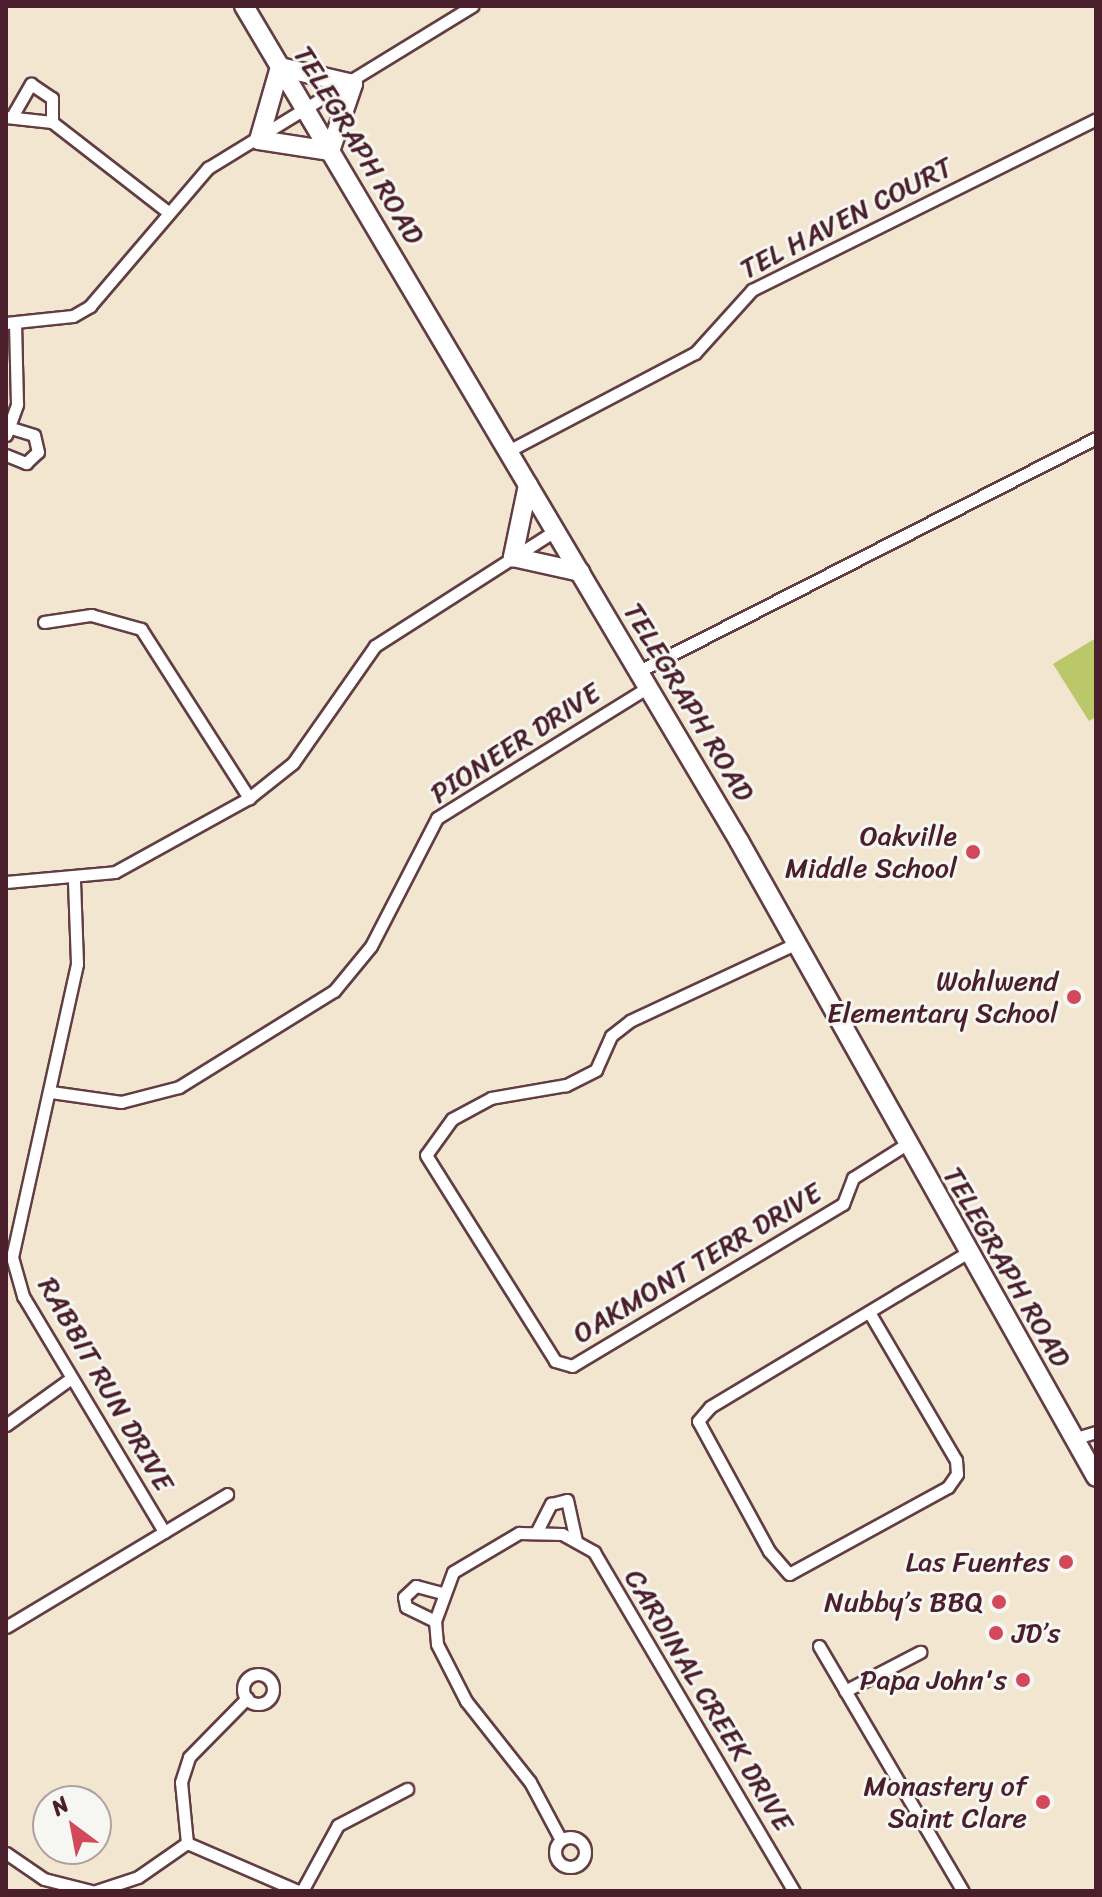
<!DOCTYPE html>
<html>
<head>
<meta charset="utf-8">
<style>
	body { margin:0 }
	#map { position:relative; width:1102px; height:1897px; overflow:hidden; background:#f3e6d1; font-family:Sriracha,sans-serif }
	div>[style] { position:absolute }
	.green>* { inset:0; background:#bac86a }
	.roads { filter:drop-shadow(2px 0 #633d44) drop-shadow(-2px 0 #633d44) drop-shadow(0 2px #633d44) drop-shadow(0 -2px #633d44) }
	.minor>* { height:11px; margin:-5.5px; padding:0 5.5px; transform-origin:5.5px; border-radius:5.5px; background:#fff }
	.minor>.ring { margin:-5.5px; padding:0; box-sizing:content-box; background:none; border:11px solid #fff; border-radius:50% }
	.primary>* { height:18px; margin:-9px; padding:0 9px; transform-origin:9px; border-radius:9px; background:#fff }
	.dots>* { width:22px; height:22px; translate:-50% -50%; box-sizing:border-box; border:4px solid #f6f6f2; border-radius:50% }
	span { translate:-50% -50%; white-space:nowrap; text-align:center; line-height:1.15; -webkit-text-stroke:6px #f6f6f2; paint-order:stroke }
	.street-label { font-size:28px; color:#4a1f2b }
	.poi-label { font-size:28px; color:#4a1f2b }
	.right { translate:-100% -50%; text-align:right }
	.left { translate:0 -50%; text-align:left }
	.frame { position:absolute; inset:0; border:8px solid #4a1f2b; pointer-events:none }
	.north { position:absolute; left:32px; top:1785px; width:80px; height:80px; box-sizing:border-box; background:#f6f6f2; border:2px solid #b1a0a2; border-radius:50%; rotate:328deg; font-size:22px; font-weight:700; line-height:32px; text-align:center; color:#4a1f2b }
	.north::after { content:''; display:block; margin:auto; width:28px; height:36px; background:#d1495b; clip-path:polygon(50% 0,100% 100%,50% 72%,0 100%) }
</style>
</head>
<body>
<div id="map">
	<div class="green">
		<div style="clip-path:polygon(1096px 638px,1096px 717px,1089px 721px,1053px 664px)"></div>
	</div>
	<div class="roads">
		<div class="minor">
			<div style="left:14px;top:113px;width:34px;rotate:-60deg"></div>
			<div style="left:31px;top:84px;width:25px;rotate:34deg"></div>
			<div style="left:52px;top:98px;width:24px;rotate:90deg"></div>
			<div style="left:6px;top:117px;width:46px;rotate:6.2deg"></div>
			<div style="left:52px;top:122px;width:147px;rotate:37.8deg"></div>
			<div style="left:6px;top:323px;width:67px;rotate:-6deg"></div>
			<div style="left:73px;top:316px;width:20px;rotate:-30deg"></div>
			<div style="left:90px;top:306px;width:182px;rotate:-49.5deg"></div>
			<div style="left:208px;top:168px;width:310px;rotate:-31.5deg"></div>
			<div style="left:6px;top:435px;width:33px;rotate:-70deg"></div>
			<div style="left:17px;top:404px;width:81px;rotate:-91.4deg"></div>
			<div style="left:508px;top:451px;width:211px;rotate:-27.7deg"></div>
			<div style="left:695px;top:353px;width:85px;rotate:-47.9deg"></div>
			<div style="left:752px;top:290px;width:384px;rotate:-26.4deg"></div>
			<div style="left:6px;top:455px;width:22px;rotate:22deg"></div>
			<div style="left:26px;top:463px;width:16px;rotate:-43deg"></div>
			<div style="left:38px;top:452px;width:17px;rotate:-103deg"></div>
			<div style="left:34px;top:435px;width:24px;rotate:-163deg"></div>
			<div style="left:44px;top:622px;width:48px;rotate:-8.5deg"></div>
			<div style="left:91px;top:615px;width:52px;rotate:15.6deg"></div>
			<div style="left:141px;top:629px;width:201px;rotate:57.4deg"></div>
			<div style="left:639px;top:671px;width:513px;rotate:-27.01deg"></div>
			<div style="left:74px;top:881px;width:83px;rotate:87.9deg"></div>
			<div style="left:77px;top:964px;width:300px;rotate:102.5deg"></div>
			<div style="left:12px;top:1257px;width:41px;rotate:74.2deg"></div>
			<div style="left:23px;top:1296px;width:275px;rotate:59.1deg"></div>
			<div style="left:6px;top:882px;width:109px;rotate:-5.2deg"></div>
			<div style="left:115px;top:872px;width:153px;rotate:-28.9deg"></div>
			<div style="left:249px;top:798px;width:56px;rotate:-38.5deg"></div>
			<div style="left:293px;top:763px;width:143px;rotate:-55deg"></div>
			<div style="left:375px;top:646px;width:214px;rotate:-32.6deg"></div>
			<div style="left:797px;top:943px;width:184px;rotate:155deg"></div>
			<div style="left:630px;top:1021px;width:24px;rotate:142deg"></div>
			<div style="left:611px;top:1036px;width:37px;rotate:114deg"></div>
			<div style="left:596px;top:1070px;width:34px;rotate:153deg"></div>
			<div style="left:566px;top:1085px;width:76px;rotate:170.2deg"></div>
			<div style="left:491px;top:1098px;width:44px;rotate:151.7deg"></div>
			<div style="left:452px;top:1119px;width:44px;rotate:125.8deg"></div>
			<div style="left:426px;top:1155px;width:243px;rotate:57.9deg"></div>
			<div style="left:555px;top:1361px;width:18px;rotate:16deg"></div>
			<div style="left:572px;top:1366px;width:316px;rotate:-30.9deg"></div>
			<div style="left:843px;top:1204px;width:28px;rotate:-69deg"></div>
			<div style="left:853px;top:1178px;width:62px;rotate:-32.4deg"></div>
			<div style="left:51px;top:1092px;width:71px;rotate:8.1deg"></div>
			<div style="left:121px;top:1102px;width:60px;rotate:-14.5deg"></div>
			<div style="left:179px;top:1087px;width:182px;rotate:-31.8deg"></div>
			<div style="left:334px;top:991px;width:58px;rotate:-50.6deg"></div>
			<div style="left:371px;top:946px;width:144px;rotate:-62.7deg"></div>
			<div style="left:437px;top:818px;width:248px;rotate:-31.8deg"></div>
			<div style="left:869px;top:1312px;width:172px;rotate:59.6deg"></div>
			<div style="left:956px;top:1460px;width:14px;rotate:86deg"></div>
			<div style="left:957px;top:1474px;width:16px;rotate:125deg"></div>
			<div style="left:948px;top:1487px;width:181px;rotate:151.3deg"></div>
			<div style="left:789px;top:1574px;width:30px;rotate:-131deg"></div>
			<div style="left:769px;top:1551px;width:148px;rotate:-118.6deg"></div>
			<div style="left:698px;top:1421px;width:18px;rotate:-49deg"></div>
			<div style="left:710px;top:1407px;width:219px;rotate:-31deg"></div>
			<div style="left:898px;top:1294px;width:78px;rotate:-30.8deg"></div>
			<div style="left:6px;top:1425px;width:79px;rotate:-35.7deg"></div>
			<div style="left:1073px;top:1439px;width:24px;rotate:-17deg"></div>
			<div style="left:536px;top:1533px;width:33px;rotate:-63deg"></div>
			<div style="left:551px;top:1504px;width:16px;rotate:-14deg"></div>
			<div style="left:567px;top:1500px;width:42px;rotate:77.6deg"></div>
			<div style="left:435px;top:1621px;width:32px;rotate:-154deg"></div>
			<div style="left:406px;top:1607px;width:10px;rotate:-101deg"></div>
			<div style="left:404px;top:1597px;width:16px;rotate:-43deg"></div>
			<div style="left:416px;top:1586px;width:27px;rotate:15deg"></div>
			<div style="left:6px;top:1627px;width:258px;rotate:-31deg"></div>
			<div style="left:819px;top:1646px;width:284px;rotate:59.6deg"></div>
			<div class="ring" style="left:243px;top:1674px;width:19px;height:19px"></div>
			<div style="left:845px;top:1691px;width:85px;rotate:-27.5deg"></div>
			<div class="ring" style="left:555px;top:1837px;width:19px;height:19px"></div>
			<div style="left:561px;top:1840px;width:66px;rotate:-118.1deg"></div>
			<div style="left:530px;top:1782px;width:103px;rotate:-128.3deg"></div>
			<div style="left:466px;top:1701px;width:64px;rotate:-117deg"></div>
			<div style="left:437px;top:1644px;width:23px;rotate:-95deg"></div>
			<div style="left:435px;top:1621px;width:52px;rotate:-69.8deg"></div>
			<div style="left:453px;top:1572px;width:77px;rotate:-30.6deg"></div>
			<div style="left:519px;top:1533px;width:43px;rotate:1.3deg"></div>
			<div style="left:562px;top:1534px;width:37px;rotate:29deg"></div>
			<div style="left:594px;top:1552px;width:394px;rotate:59.5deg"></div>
			<div style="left:187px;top:1843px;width:61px;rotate:-95.6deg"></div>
			<div style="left:181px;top:1782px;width:26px;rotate:-72deg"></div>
			<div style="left:189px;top:1757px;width:83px;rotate:-45.5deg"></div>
			<div style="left:187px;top:1843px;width:121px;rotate:23.4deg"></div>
			<div style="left:6px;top:1853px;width:46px;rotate:34.4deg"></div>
			<div style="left:44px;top:1879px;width:49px;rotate:14.3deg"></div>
			<div style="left:96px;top:1891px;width:44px;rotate:-18.4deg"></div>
			<div style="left:138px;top:1877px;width:60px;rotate:-34.8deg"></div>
			<div style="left:302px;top:1891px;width:75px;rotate:-61.4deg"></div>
			<div style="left:338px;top:1825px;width:78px;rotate:-27.6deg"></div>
		</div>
		<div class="primary">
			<div style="left:244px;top:6px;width:971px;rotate:59.34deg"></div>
			<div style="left:739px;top:841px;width:729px;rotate:60.69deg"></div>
			<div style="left:280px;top:67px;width:76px;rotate:106deg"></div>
			<div style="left:259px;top:140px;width:72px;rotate:8.8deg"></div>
			<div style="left:280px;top:67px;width:75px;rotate:13.1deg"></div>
			<div style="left:353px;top:84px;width:71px;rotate:108.9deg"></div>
			<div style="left:528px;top:485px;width:74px;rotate:101.8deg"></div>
			<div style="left:513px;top:557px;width:69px;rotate:12.6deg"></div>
		</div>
	</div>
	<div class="dots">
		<div style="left:973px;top:852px;background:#d1495b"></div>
		<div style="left:1074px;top:997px;background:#d1495b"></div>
		<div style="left:1066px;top:1562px;background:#d1495b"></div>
		<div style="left:999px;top:1602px;background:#d1495b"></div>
		<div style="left:996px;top:1633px;background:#d1495b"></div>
		<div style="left:1023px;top:1680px;background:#d1495b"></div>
		<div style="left:1043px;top:1802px;background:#d1495b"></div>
	</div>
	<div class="street-label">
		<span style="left:359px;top:145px;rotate:59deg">TELEGRAPH ROAD</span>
		<span style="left:846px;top:218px;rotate:-27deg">TEL HAVEN COURT</span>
		<span style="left:689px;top:702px;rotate:59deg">TELEGRAPH ROAD</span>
		<span style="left:515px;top:743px;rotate:-33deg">PIONEER DRIVE</span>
		<span style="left:697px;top:1263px;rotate:-31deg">OAKMONT TERR DRIVE</span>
		<span style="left:1007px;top:1267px;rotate:60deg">TELEGRAPH ROAD</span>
		<span style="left:106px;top:1384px;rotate:60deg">RABBIT RUN DRIVE</span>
		<span style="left:709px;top:1700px;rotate:59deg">CARDINAL CREEK DRIVE</span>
	</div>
	<div class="poi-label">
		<span class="right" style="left:957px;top:852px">Oakville<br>Middle School</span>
		<span class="right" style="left:1058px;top:997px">Wohlwend<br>Elementary School</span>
		<span class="right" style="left:1050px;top:1562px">Las Fuentes</span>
		<span class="right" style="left:983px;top:1602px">Nubby’s BBQ</span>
		<span class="left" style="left:1012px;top:1633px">JD’s</span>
		<span class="right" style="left:1007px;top:1680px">Papa John's</span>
		<span class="right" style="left:1027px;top:1802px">Monastery of<br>Saint Clare</span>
	</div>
	<div class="frame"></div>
	<div class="north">N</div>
</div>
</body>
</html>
